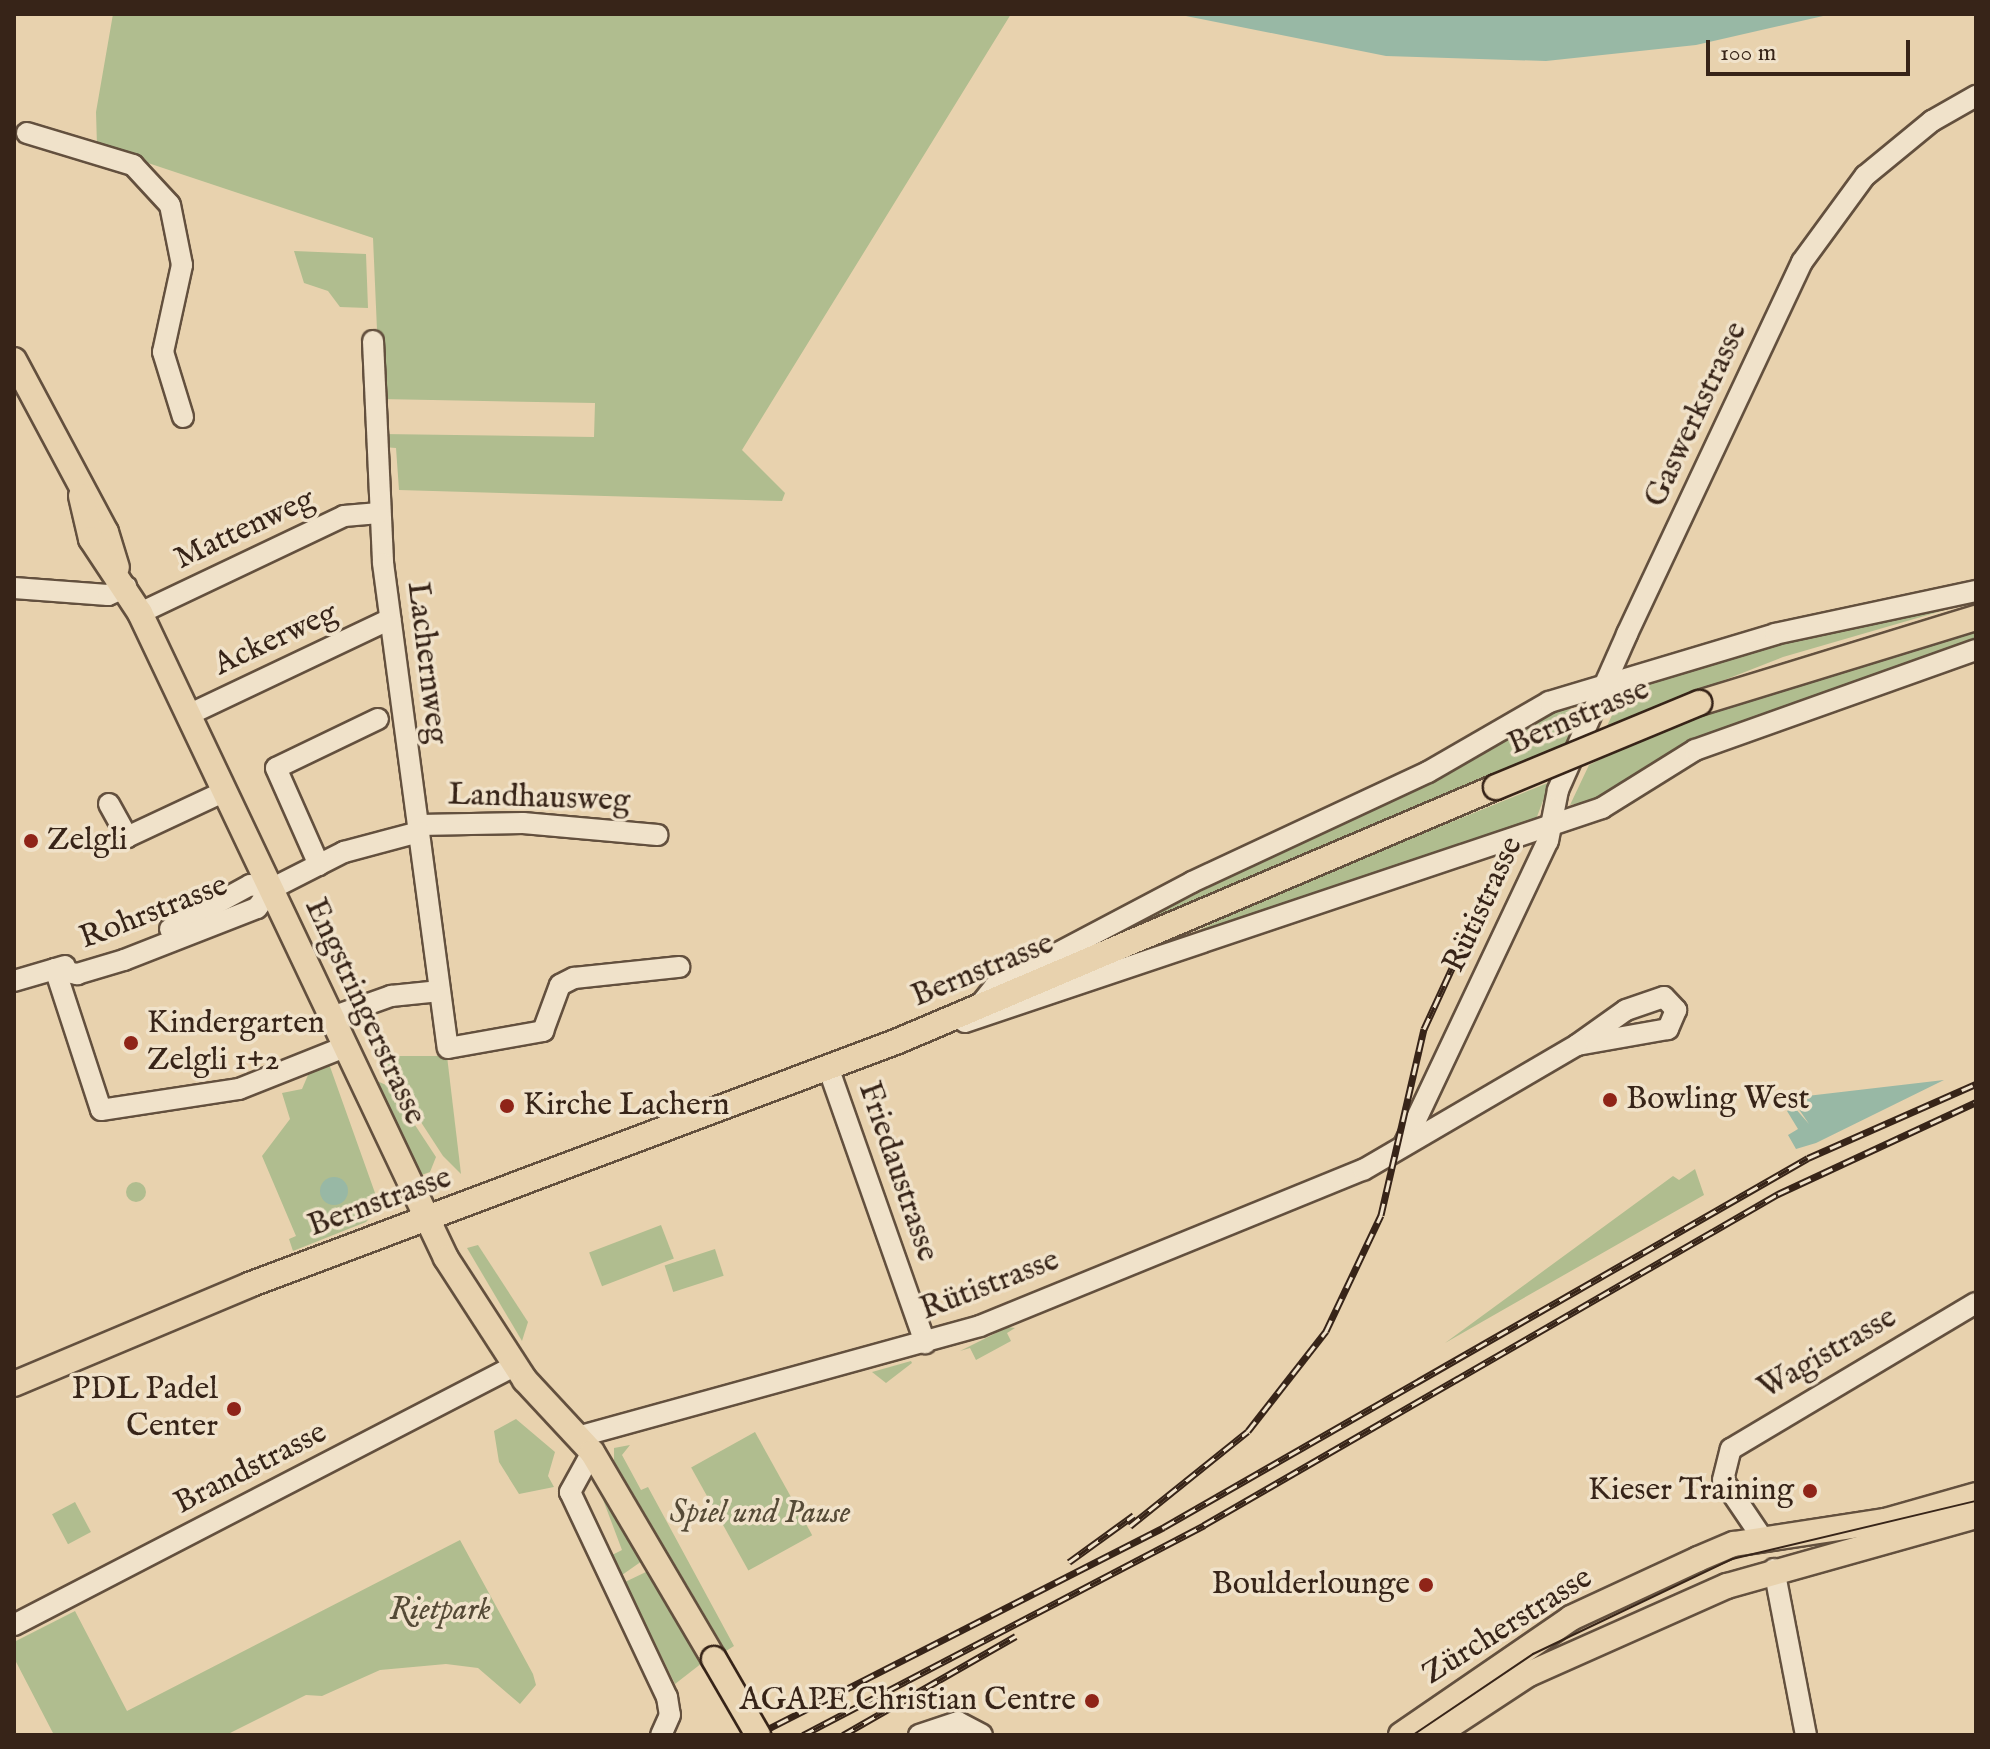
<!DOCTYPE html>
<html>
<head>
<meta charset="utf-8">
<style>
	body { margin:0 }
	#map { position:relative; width:1990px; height:1749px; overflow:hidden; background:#e8d2ae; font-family:"IM FELL English",serif }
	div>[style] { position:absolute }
	.green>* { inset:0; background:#b0bd8f; transform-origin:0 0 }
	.round { border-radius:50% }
	.water>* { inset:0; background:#98b8a5 }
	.roads { filter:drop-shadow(2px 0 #63503e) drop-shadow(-2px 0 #63503e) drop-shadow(0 2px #63503e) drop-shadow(0 -2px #63503e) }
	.minor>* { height:20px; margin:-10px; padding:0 10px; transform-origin:10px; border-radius:10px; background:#f0e2ca }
	.major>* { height:24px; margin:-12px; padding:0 12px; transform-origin:12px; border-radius:12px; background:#e8d2ae }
	.tram>* { height:2px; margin:-1px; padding:0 1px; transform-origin:1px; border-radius:1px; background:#372418 }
	.rail>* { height:7px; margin-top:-3.5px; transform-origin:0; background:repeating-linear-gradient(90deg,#f0e2ca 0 12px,#372418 0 24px); box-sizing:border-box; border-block:2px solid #372418 }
	.bridges { filter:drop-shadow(2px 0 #372418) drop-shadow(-2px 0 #372418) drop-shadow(0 2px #372418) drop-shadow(0 -2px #372418) }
	.major-bridge>* { height:24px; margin:-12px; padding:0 12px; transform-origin:12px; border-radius:12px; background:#e8d2ae }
	.dots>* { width:22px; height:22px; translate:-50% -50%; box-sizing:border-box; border:4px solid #f0e2ca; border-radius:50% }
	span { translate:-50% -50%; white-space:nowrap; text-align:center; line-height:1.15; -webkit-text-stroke:7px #f0e2ca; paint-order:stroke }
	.street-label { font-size:32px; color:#372418 }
	.poi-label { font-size:32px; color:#372418 }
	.left { translate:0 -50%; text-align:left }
	.right { translate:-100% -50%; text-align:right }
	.park-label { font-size:32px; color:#554a36; font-style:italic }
	.frame { position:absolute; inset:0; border:16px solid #372418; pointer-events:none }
	.scale { position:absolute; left:1706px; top:40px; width:204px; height:36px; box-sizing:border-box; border:4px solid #372418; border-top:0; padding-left:10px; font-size:24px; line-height:28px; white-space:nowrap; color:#372418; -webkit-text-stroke:6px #f0e2ca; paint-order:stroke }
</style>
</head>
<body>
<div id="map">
	<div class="green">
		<div style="clip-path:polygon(113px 14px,1011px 14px,742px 450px,785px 493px,782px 501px,399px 490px,396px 448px,383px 447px,382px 434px,594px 437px,595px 403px,380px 399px,373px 238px,97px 146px,96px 112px)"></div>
		<div style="clip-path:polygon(294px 251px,366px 254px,368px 308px,340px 307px,328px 291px,304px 283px)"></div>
		<div style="clip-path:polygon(1976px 595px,1976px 601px,1783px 657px,1607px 726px,1628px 681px)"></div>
		<div style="clip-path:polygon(1976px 628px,1976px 644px,1735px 729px,1617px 795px,1570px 805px,1589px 765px,1623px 748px,1706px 713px)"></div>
		<div style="clip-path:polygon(1565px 705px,1580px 717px,1571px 741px,1130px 928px)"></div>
		<div style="clip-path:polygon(1550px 782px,1535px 822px,1168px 945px,1269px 896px)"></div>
		<div style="clip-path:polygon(378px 1056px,447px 1056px,461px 1174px,443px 1156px)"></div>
		<div style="clip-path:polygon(328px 1061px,380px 1207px,366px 1222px,293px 1251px,289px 1239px,296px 1236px,262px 1156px,290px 1119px,282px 1093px,302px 1089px,311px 1068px)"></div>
		<div style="clip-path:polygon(371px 1078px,390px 1087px,436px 1157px,430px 1172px,419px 1176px)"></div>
		<div style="clip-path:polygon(1695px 1169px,1704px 1195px,1445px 1343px,1673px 1176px,1679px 1180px)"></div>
		<div class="round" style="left:126px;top:1182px;width:20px;height:20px"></div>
		<div style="left:661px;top:1225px;width:36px;height:77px;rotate:69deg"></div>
		<div style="clip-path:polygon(478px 1245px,528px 1322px,522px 1341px,467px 1248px)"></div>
		<div style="left:715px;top:1249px;width:28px;height:53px;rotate:72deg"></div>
		<div style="clip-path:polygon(1008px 1327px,1015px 1328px,1007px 1333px,1011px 1341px,976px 1360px,970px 1348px,960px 1351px)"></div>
		<div style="clip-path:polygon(912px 1363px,886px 1383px,872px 1372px,911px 1361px)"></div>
		<div style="clip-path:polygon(516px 1419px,555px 1452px,548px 1476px,554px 1487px,519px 1494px,499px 1462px,494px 1431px)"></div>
		<div style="left:755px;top:1432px;width:118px;height:73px;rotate:61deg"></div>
		<div style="clip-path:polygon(630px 1445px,622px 1455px,641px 1490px,648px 1487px,734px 1646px,726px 1651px,614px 1461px,614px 1448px)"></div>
		<div style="clip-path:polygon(599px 1489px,642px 1561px,622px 1575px,612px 1555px,622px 1550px)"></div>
		<div style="left:75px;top:1502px;width:34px;height:26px;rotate:62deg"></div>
		<div style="clip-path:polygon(460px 1540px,533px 1674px,536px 1685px,520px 1704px,478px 1668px,446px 1664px,380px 1670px,322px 1696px,306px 1695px,226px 1735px,54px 1735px,14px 1658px,14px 1642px,75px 1611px,127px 1711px)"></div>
		<div style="clip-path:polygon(648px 1571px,702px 1663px,675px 1684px,625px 1582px)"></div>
	</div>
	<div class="water">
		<div style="clip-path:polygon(1176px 14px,1832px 14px,1696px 45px,1546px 61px,1386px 56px)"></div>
		<div style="clip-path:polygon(1944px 1080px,1816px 1143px,1796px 1149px,1788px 1135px,1798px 1129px,1787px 1111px,1794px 1107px,1809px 1124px,1794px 1102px,1807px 1096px)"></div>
		<div class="round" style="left:320px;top:1177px;width:28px;height:28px"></div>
	</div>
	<div class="roads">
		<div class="minor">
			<div style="left:27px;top:133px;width:111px;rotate:16.8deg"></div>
			<div style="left:133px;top:165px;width:54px;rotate:47.2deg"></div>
			<div style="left:170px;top:205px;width:61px;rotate:78.7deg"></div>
			<div style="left:182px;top:265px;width:89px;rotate:102.3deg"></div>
			<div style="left:163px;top:352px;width:68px;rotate:72.9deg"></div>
			<div style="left:373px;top:341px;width:222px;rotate:87.4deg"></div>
			<div style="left:383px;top:563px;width:489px;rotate:82.4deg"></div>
			<div style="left:448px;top:1048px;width:97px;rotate:-10.1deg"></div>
			<div style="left:543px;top:1031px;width:49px;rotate:-69.7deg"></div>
			<div style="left:560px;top:985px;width:16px;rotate:-27deg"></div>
			<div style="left:574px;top:978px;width:106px;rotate:-6deg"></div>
			<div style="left:14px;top:588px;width:94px;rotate:4.3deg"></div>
			<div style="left:108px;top:595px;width:20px;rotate:-24deg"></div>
			<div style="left:140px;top:613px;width:226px;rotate:-25.4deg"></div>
			<div style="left:344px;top:516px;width:35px;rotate:-5deg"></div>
			<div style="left:188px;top:715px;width:224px;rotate:-25.4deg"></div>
			<div style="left:109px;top:804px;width:38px;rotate:61deg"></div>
			<div style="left:127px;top:837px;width:108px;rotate:-25.1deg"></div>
			<div style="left:419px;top:825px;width:104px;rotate:-1.1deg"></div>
			<div style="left:523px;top:823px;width:135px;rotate:5.1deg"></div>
			<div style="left:319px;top:865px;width:106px;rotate:-113.9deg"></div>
			<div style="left:276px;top:768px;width:113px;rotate:-25.7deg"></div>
			<div style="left:170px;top:929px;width:91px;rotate:-28.8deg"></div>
			<div style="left:250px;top:885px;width:21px;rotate:11deg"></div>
			<div style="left:55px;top:969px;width:148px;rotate:71.9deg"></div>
			<div style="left:101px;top:1110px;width:140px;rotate:-8.7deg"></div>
			<div style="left:239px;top:1089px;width:116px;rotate:-21.7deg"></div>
			<div style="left:55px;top:969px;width:23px;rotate:13deg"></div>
			<div style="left:77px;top:974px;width:49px;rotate:-16.6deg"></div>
			<div style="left:124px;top:960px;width:143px;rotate:-21.4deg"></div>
			<div style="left:257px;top:908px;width:24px;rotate:-54deg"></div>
			<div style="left:271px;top:889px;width:82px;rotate:-26.9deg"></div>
			<div style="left:344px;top:852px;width:78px;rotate:-14.9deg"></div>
			<div style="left:14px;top:981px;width:53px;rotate:-16.4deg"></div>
			<div style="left:1664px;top:997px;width:18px;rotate:47deg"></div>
			<div style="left:1676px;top:1010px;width:21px;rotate:113deg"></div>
			<div style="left:1668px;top:1029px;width:92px;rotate:170deg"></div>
			<div style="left:1577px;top:1045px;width:60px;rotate:-35.5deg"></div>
			<div style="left:1626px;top:1010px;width:40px;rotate:-18.9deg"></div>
			<div style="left:979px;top:1006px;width:26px;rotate:-51deg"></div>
			<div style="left:995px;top:986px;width:223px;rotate:-27.8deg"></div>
			<div style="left:1192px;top:882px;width:260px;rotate:-25deg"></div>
			<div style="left:1428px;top:772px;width:140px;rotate:-30deg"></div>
			<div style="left:1549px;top:702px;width:236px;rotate:-16.7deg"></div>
			<div style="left:1775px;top:634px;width:206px;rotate:-12.1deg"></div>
			<div style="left:332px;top:1017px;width:63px;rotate:-19.6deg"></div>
			<div style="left:391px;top:996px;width:49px;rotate:-5.8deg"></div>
			<div style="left:965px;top:1022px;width:672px;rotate:-18.57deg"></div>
			<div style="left:1602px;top:808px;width:110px;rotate:-31.9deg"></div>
			<div style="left:1695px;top:750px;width:298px;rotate:-19.6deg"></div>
			<div style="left:828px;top:1067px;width:293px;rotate:70.6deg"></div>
			<div style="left:1404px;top:1145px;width:336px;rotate:-64.7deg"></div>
			<div style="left:1548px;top:841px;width:52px;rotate:-78.9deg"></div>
			<div style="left:1558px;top:790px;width:171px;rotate:-66.1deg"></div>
			<div style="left:1627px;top:634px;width:411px;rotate:-64.8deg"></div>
			<div style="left:1802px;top:262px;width:107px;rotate:-53.8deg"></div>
			<div style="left:1865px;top:176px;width:87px;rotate:-39.4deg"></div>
			<div style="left:1932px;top:121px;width:51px;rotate:-29.6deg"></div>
			<div style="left:581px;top:1436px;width:414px;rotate:-15.4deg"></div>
			<div style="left:980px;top:1326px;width:414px;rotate:-22.2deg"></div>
			<div style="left:1363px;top:1170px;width:248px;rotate:-30.3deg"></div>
			<div style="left:592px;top:1452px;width:46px;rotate:118.8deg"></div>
			<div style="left:570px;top:1492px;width:227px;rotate:64.7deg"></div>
			<div style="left:667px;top:1697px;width:18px;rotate:81deg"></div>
			<div style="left:670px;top:1715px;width:22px;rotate:114deg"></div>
			<div style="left:1763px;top:1539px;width:71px;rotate:-124.1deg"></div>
			<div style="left:1723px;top:1480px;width:32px;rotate:-76deg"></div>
			<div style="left:1731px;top:1449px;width:285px;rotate:-30.8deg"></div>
			<div style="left:1774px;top:1569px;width:169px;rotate:79.1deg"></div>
			<div style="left:14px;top:1625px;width:563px;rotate:-27.38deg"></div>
			<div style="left:919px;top:1735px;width:41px;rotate:-18.4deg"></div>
			<div style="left:958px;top:1722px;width:27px;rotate:28deg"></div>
		</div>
		<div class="major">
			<div style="left:14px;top:360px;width:195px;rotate:61.9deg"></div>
			<div style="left:106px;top:532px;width:37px;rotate:73deg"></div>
			<div style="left:81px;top:496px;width:44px;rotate:76.9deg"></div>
			<div style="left:91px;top:539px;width:89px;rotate:56.5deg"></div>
			<div style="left:140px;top:613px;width:714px;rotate:64.62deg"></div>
			<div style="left:446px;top:1258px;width:145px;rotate:57.1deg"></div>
			<div style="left:525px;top:1380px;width:98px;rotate:47.1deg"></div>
			<div style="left:592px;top:1452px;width:240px;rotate:59.5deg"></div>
			<div style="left:1699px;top:703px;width:290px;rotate:-17.1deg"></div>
			<div style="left:14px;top:1384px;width:255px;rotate:-22.8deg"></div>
			<div style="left:249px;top:1285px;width:693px;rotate:-20.6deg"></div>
			<div style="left:898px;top:1041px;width:650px;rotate:-23.01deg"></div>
			<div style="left:1401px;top:1735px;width:206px;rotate:-34.5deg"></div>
			<div style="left:1571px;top:1618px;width:140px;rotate:-24.9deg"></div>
			<div style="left:1698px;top:1559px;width:39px;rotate:-23deg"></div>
			<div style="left:1734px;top:1544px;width:153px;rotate:-8.7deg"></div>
			<div style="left:1885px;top:1521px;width:95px;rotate:-15.9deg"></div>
			<div style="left:1436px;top:1735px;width:111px;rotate:-33.3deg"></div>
			<div style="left:1529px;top:1674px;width:217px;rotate:-24deg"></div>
			<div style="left:1727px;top:1586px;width:259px;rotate:-15.7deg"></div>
		</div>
	</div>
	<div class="tram">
		<div style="left:1413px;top:1735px;width:145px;rotate:-34deg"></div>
		<div style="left:1533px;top:1654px;width:221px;rotate:-25.5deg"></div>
		<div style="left:1732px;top:1559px;width:251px;rotate:-13.4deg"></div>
	</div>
	<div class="rail">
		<div style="left:1130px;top:1526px;width:151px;rotate:-38.8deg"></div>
		<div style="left:1248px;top:1431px;width:127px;rotate:-52deg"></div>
		<div style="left:1326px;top:1331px;width:128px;rotate:-64.6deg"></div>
		<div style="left:1381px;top:1215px;width:191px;rotate:-77deg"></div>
		<div style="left:1424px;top:1029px;width:194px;rotate:-65.3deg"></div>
		<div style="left:1069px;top:1562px;width:80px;rotate:-35.9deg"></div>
		<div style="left:756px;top:1735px;width:458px;rotate:-27deg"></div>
		<div style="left:1164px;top:1527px;width:742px;rotate:-29.81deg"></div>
		<div style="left:1808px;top:1158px;width:184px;rotate:-23.8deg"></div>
		<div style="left:803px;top:1735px;width:453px;rotate:-27.6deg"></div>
		<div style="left:1204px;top:1525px;width:663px;rotate:-29.97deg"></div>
		<div style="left:1778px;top:1194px;width:218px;rotate:-24.9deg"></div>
		<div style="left:843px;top:1735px;width:199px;rotate:-29.8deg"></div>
	</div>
	<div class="bridges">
		<div class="major-bridge">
			<div style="left:1496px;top:787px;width:220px;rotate:-22.5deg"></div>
			<div style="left:714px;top:1659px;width:88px;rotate:59.9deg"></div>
		</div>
	</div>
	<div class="dots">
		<div style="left:31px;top:841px;background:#8f2418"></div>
		<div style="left:131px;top:1043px;background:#8f2418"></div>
		<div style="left:1610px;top:1100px;background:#8f2418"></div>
		<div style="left:507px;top:1106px;background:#8f2418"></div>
		<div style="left:234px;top:1409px;background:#8f2418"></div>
		<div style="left:1810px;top:1491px;background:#8f2418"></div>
		<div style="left:1426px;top:1585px;background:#8f2418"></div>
		<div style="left:1092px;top:1701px;background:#8f2418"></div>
	</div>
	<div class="street-label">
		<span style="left:1697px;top:415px;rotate:-65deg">Gaswerkstrasse</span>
		<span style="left:245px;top:530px;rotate:-25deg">Mattenweg</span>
		<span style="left:276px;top:640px;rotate:-25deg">Ackerweg</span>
		<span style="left:426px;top:663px;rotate:83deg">Lachernweg</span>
		<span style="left:1579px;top:718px;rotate:-23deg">Bernstrasse</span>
		<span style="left:539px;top:799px;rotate:2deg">Landhausweg</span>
		<span style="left:1484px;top:905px;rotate:-65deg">Rütistrasse</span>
		<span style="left:154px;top:913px;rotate:-21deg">Rohrstrasse</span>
		<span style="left:983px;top:971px;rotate:-22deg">Bernstrasse</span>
		<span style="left:364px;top:1012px;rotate:65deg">Engstringerstrasse</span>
		<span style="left:897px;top:1172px;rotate:71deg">Friedaustrasse</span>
		<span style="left:380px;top:1203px;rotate:-20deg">Bernstrasse</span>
		<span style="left:990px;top:1286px;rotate:-21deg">Rütistrasse</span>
		<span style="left:1828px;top:1354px;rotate:-30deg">Wagistrasse</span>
		<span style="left:251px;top:1469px;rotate:-27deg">Brandstrasse</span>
		<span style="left:1508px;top:1627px;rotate:-32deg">Zürcherstrasse</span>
	</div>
	<div class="poi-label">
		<span class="left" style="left:47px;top:841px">Zelgli</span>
		<span class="left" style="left:147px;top:1043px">Kindergarten<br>Zelgli 1+2</span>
		<span class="left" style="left:1626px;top:1100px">Bowling West</span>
		<span class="left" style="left:523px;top:1106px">Kirche Lachern</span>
		<span class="right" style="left:218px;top:1409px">PDL Padel<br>Center</span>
		<span class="right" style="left:1794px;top:1491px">Kieser Training</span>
		<span class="right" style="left:1410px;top:1585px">Boulderlounge</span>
		<span class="right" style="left:1076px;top:1701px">AGAPE Christian Centre</span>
	</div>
	<div class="park-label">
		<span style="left:760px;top:1514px">Spiel und Pause</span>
		<span style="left:440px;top:1611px">Rietpark</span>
	</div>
	<div class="frame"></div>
	<div class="scale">100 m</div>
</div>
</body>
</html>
